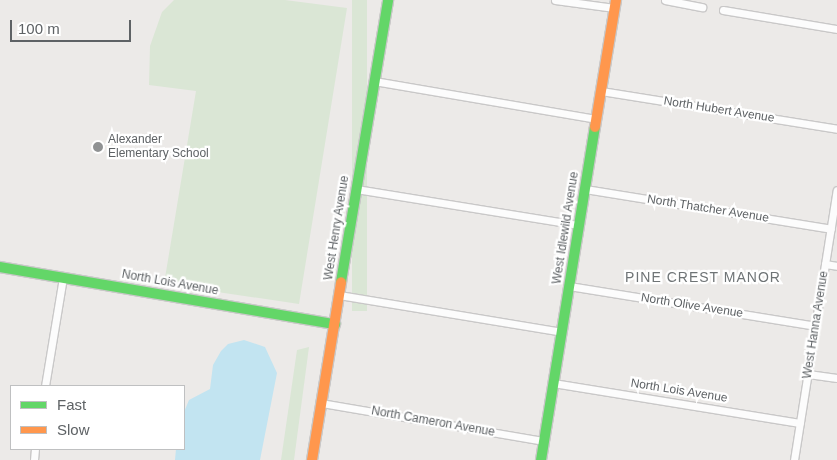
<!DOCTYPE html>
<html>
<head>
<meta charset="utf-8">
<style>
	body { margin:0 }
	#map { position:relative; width:837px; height:460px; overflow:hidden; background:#eceae8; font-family:Arial,sans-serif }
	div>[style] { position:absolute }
	.green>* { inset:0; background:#dae6d5; transform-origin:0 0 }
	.water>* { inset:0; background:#c2e4f1 }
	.roads { filter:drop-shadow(1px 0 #c9c8c8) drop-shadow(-1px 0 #c9c8c8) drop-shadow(0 1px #c9c8c8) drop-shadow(0 -1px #c9c8c8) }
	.street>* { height:7px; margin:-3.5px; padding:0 3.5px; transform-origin:3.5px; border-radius:3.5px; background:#fcfcfc }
	.fast>* { height:10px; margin:-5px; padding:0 5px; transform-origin:5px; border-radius:5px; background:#63d668 }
	.slow>* { height:10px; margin:-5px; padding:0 5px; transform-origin:5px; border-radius:5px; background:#ff974d }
	.dots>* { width:14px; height:14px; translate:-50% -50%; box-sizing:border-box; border:2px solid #fff; border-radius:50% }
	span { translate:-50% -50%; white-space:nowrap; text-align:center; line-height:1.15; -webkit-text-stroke:4.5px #fff; paint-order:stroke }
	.street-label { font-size:12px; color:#5e6265 }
	.poi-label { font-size:12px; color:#5e6265 }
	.left { translate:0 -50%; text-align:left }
	.neighbourhood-label { font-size:14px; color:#6f7476; letter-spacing:1px }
	.legend { position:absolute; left:10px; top:385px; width:175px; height:65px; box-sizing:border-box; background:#fff; border:1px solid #bfc0c1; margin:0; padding:6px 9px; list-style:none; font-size:15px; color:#5e6265 }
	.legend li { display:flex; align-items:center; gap:10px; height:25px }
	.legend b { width:25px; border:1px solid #bfc0c1 }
	.scale { position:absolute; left:10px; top:20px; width:121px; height:22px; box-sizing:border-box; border:2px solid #5e6265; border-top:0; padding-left:6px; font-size:15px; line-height:18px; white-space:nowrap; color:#5e6265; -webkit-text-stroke:4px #fff; paint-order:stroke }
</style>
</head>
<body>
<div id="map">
	<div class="green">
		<div style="clip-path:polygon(174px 0,285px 0,347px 8px,299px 304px,164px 284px,196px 91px,149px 85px,150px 46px,162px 12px)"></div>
		<div style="left:352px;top:0;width:15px;height:311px"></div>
		<div style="clip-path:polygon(309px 347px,294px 460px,281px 460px,297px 350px)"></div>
	</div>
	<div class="water">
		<div style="clip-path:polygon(244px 340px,265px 347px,277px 373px,260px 460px,175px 460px,176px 449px,184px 449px,184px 412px,189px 400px,210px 389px,213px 365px,221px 351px,228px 344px)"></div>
	</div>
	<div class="roads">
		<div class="street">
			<div style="left:555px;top:0;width:60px;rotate:7.7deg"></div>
			<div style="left:665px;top:0;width:38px;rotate:11deg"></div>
			<div style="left:723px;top:10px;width:116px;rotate:9.5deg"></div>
			<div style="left:374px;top:81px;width:225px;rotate:9.7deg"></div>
			<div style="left:601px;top:91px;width:239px;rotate:9.1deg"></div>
			<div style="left:356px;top:189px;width:226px;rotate:9.2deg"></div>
			<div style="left:585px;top:189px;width:249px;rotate:9.2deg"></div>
			<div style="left:825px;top:264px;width:12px;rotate:9deg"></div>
			<div style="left:569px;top:286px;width:249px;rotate:9.2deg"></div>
			<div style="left:339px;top:295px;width:226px;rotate:9.4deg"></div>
			<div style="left:808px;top:374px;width:29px;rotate:8deg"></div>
			<div style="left:553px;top:383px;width:250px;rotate:9.2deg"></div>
			<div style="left:45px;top:386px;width:110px;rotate:-80.6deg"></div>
			<div style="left:321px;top:403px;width:226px;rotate:9.7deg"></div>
			<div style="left:34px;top:460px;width:11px;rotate:-85deg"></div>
			<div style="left:794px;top:460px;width:273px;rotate:-81deg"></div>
		</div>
		<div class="fast">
			<div style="left:0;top:267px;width:340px;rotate:9.7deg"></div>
			<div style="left:341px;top:282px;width:286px;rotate:-80.5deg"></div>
			<div style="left:541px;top:460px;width:337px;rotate:-80.8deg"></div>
		</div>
		<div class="slow">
			<div style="left:595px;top:127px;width:129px;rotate:-80.6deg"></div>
			<div style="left:312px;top:460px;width:180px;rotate:-80.7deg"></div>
		</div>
	</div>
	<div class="dots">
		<div style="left:98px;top:147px;background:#909293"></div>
	</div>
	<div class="street-label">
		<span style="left:719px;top:110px;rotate:9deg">North Hubert Avenue</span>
		<span style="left:708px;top:209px;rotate:9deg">North Thatcher Avenue</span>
		<span style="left:337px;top:228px;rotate:-81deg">West Henry Avenue</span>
		<span style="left:566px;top:228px;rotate:-81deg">West Idlewild Avenue</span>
		<span style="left:170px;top:283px;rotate:10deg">North Lois Avenue</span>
		<span style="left:692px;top:306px;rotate:9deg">North Olive Avenue</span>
		<span style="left:816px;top:325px;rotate:-81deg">West Hanna Avenue</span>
		<span style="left:679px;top:391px;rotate:9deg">North Lois Avenue</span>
		<span style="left:433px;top:422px;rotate:10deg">North Cameron Avenue</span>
	</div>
	<div class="poi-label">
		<span class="left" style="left:108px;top:147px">Alexander<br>Elementary School</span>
	</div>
	<div class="neighbourhood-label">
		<span style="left:703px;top:277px">PINE CREST MANOR</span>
	</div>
	<ul class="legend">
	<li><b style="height:6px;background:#63d668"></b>Fast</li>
	<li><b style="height:6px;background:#ff974d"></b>Slow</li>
	</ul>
	<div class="scale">100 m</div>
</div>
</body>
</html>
